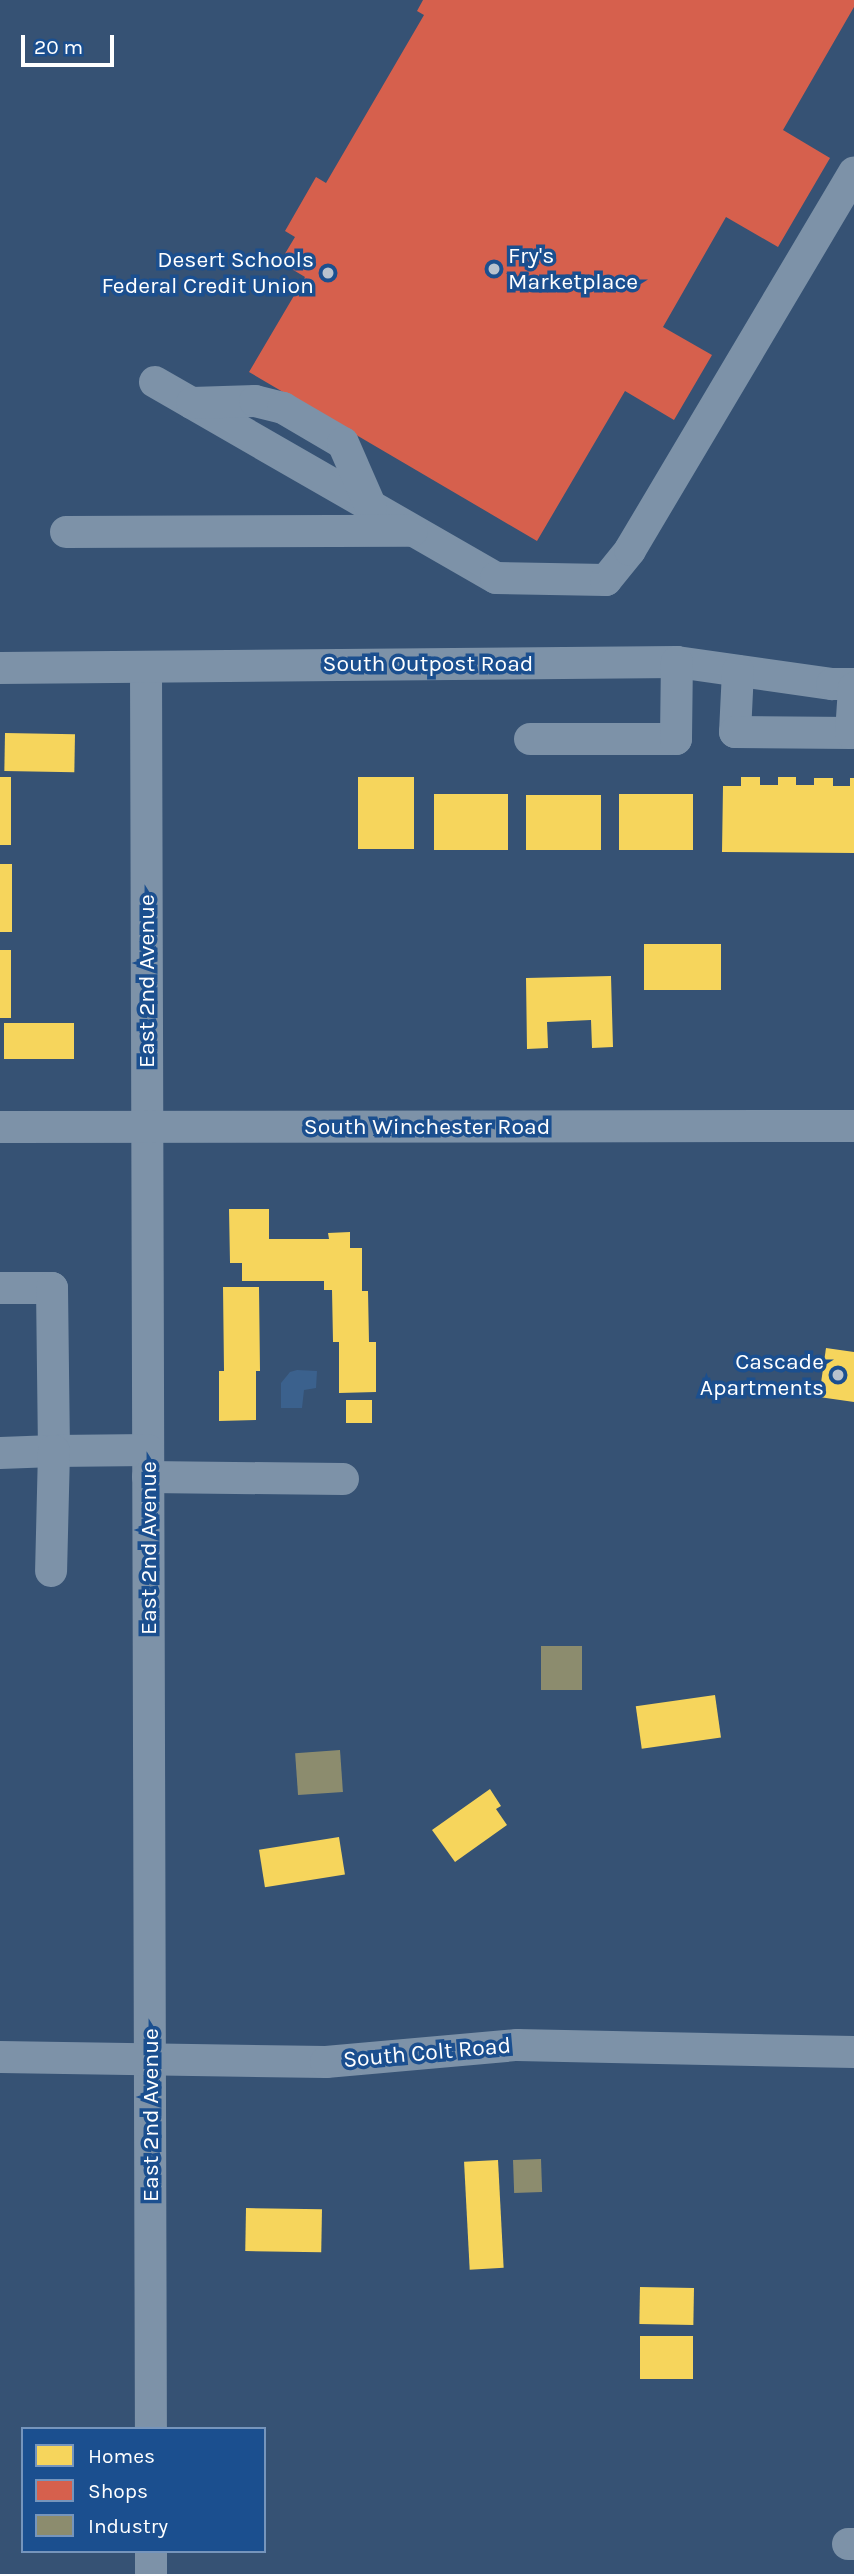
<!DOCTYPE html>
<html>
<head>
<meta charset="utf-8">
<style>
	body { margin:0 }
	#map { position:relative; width:854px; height:2574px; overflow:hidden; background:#365274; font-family:Karla,sans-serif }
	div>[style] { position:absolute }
	.water>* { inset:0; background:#3b618d }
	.homes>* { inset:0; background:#f6d55c; transform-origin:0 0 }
	.shops>* { inset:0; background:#d6604d }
	.industry>* { inset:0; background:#8c8c6e; transform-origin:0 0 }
	.minor>* { height:32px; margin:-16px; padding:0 16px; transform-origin:16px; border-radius:16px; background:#7d92a8 }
	.dots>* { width:19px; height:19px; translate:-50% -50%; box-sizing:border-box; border:4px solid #1b4f8f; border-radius:50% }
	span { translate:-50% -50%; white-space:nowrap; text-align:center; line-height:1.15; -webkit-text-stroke:7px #1b4f8f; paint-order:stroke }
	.poi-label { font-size:23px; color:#fff }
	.left { translate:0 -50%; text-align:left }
	.right { translate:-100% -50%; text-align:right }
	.street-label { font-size:23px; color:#fff }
	.legend { position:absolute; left:21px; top:2427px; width:245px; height:126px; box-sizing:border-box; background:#1b4f8f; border:2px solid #7695bc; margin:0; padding:9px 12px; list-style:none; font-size:21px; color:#fff }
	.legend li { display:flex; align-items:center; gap:14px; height:35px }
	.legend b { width:35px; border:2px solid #7695bc }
	.scale { position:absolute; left:21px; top:35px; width:93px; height:32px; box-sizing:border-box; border:4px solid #fff; border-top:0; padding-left:9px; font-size:21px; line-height:24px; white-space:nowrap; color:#fff; -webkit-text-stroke:5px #1b4f8f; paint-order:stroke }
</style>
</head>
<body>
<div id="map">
	<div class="water">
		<div style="clip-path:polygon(297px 1370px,317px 1371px,316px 1388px,304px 1390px,302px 1408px,281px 1408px,281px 1383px,290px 1372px)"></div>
	</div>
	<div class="homes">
		<div style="left:5px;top:733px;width:70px;height:38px;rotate:1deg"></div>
		<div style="left:0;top:777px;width:11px;height:68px"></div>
		<div style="left:358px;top:777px;width:56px;height:72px"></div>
		<div style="clip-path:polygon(741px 777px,760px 777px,760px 785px,778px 785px,778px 777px,796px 777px,796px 785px,814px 785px,814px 778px,833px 778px,833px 786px,850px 786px,850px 778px,854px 778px,854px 853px,722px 852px,723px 786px,741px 786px)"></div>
		<div style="left:508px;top:794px;width:56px;height:74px;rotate:90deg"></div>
		<div style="left:693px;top:794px;width:56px;height:74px;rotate:90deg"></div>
		<div style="left:526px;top:795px;width:75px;height:55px"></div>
		<div style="left:0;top:864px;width:12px;height:68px"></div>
		<div style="left:644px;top:944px;width:77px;height:46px"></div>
		<div style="left:0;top:950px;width:11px;height:68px"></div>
		<div style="clip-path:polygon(611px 976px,613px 1047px,592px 1048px,591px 1020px,547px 1022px,548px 1048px,527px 1049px,526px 978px)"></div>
		<div style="left:4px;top:1023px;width:70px;height:36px"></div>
		<div style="clip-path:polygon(229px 1209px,269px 1209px,269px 1239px,329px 1239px,328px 1233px,350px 1232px,350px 1248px,362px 1248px,362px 1291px,368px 1291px,369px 1342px,376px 1342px,376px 1392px,339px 1393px,339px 1342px,333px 1342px,332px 1290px,324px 1290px,324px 1281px,242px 1281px,242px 1263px,230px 1263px)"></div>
		<div style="clip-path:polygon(223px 1287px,259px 1287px,260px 1371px,256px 1371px,256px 1420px,219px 1421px,219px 1371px,224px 1371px)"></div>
		<div style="clip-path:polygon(826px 1348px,854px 1352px,854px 1402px,819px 1397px)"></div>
		<div style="left:372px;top:1400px;width:23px;height:26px;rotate:90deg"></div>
		<div style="left:715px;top:1695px;width:43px;height:80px;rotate:82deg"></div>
		<div style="clip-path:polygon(490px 1789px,501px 1806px,496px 1809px,507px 1825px,455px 1862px,432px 1830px)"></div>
		<div style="left:339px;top:1837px;width:38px;height:81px;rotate:81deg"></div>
		<div style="left:498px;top:2160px;width:108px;height:34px;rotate:87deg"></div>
		<div style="left:246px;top:2208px;width:76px;height:43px;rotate:1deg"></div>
		<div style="left:640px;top:2287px;width:54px;height:37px;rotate:1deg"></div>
		<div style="left:640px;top:2336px;width:53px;height:43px"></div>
	</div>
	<div class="shops">
		<div style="clip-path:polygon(423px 0,854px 0,854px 7px,783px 130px,830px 158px,778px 247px,726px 217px,663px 327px,712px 355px,674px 420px,625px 391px,537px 541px,249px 372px,305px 277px,280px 262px,295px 237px,285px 231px,316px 177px,326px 183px,424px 15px,417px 11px)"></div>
	</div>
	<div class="industry">
		<div style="left:541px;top:1646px;width:41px;height:44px"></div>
		<div style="left:340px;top:1750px;width:42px;height:45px;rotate:86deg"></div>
		<div style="left:541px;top:2159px;width:33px;height:28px;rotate:88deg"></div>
	</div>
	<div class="minor">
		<div style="left:155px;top:382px;width:393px;rotate:29.9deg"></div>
		<div style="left:496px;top:578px;width:110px;rotate:1deg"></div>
		<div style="left:606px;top:580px;width:38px;rotate:-51deg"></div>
		<div style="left:630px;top:550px;width:439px;rotate:-59.3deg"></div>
		<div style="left:192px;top:403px;width:63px;rotate:-1.8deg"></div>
		<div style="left:255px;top:401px;width:29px;rotate:14deg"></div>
		<div style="left:283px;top:408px;width:69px;rotate:30.3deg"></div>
		<div style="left:343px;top:443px;width:70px;rotate:66.4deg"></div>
		<div style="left:66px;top:532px;width:346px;rotate:-0.2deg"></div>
		<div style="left:146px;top:667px;width:1762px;rotate:89.84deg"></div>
		<div style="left:0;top:668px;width:677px;rotate:-0.51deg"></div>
		<div style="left:677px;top:662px;width:157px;rotate:8.1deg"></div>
		<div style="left:832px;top:684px;width:22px"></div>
		<div style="left:738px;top:671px;width:61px;rotate:92.8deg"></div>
		<div style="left:735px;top:732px;width:116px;rotate:0.5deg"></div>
		<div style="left:851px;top:733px;width:45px;rotate:-86.2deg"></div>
		<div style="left:530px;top:739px;width:146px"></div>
		<div style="left:676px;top:739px;width:77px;rotate:-89.3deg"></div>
		<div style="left:0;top:1127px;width:854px;rotate:-0.07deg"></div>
		<div style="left:0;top:1288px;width:52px"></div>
		<div style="left:52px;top:1288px;width:163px;rotate:89.3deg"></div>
		<div style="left:54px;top:1451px;width:94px;rotate:-0.6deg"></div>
		<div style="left:0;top:1453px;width:54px;rotate:-2.1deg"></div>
		<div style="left:54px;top:1451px;width:120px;rotate:91.4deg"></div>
		<div style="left:148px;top:1477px;width:195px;rotate:0.6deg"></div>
		<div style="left:0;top:2057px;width:326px;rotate:0.9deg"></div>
		<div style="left:326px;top:2062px;width:192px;rotate:-5.1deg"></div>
		<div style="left:517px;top:2045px;width:337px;rotate:1.2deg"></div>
		<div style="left:848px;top:2544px;width:6px"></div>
		<div style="left:151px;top:2551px;width:23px;rotate:90deg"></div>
	</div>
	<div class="dots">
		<div style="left:494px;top:269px;background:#b9c2ce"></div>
		<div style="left:328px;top:273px;background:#b9c2ce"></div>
		<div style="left:838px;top:1375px;background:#b9c2ce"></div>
	</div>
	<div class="poi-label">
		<span class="left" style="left:508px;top:269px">Fry's<br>Marketplace</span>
		<span class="right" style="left:314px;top:273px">Desert Schools<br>Federal Credit Union</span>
		<span class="right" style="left:824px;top:1375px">Cascade<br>Apartments</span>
	</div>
	<div class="street-label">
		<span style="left:428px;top:664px">South Outpost Road</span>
		<span style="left:147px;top:981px;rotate:-90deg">East 2nd Avenue</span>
		<span style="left:427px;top:1127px">South Winchester Road</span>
		<span style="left:149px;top:1548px;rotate:-90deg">East 2nd Avenue</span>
		<span style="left:427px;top:2053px;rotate:-5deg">South Colt Road</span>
		<span style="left:151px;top:2115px;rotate:-90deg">East 2nd Avenue</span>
	</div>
	<ul class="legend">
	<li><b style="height:19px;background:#f6d55c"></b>Homes</li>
	<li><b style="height:19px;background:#d6604d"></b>Shops</li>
	<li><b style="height:19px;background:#8c8c6e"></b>Industry</li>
	</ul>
	<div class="scale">20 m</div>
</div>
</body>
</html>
